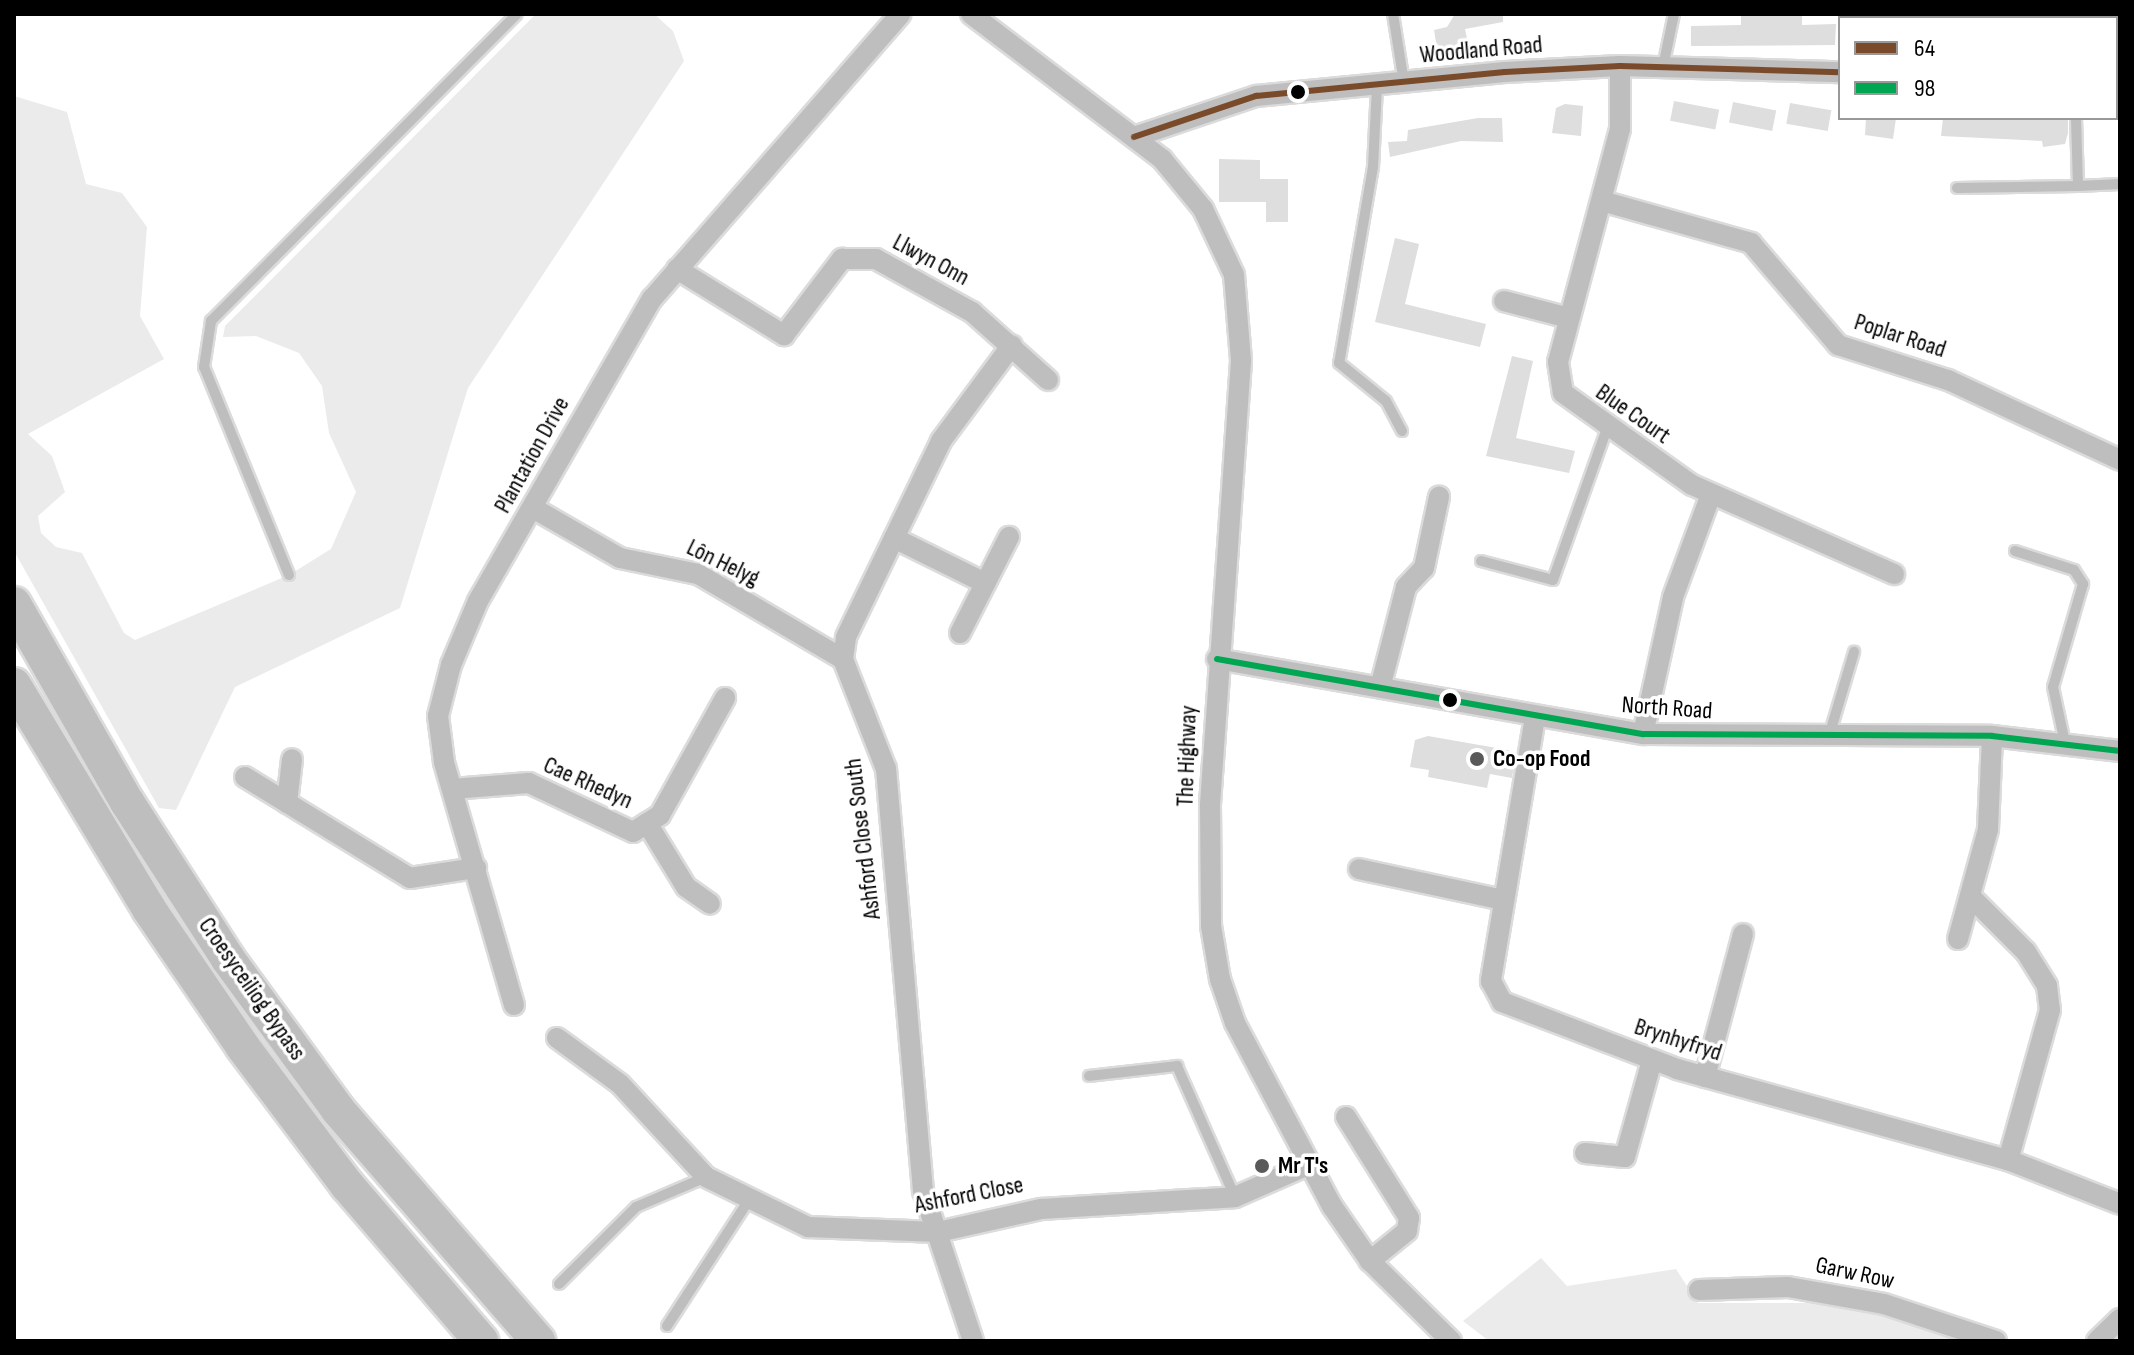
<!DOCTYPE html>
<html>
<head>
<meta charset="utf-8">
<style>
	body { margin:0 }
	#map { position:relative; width:2134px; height:1355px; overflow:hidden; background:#fff; font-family:"Sofia Sans Condensed",sans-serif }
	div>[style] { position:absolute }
	.green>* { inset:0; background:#ebebeb }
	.building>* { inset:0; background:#dedede; transform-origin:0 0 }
	.roads { filter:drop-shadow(2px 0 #dbdbdb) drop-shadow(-2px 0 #dbdbdb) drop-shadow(0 2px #dbdbdb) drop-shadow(0 -2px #dbdbdb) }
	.service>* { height:10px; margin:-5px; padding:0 5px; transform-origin:5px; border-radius:5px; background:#bebebe }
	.minor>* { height:20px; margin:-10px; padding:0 10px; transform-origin:10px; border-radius:10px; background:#bebebe }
	.trunk>* { height:34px; margin:-17px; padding:0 17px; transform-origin:17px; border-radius:17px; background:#bebebe }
	.bus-1>* { height:6px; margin:-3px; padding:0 3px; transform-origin:3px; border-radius:3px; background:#7a4b2a }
	.bus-2>* { height:6px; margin:-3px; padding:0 3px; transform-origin:3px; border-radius:3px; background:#00a651 }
	.dots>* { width:22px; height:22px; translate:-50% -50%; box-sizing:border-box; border:4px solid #fff; border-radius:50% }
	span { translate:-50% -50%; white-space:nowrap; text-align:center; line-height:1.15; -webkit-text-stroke:7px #fff; paint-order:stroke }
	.street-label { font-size:24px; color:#000 }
	.poi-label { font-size:24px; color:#000; font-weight:700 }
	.left { translate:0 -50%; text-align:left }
	.frame { position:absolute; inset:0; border:16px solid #000; pointer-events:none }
	.legend { position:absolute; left:1838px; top:16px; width:280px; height:104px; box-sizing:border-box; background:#fff; border:2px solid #999; margin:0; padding:10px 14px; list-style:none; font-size:24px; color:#000 }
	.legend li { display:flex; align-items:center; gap:16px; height:40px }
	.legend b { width:40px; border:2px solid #999 }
</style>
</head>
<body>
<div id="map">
	<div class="green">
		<div style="clip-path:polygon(536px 14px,654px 14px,673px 31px,684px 61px,468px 388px,400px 608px,235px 687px,176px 810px,159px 808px,14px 551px,14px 96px,67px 112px,86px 184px,122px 193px,147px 227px,140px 316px,164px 359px,28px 434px,52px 456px,65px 492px,38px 516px,41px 533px,56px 547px,82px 553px,124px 633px,135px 640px,289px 575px,331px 549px,356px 492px,329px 433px,322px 386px,299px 353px,256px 336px,223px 337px,225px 326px)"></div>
		<div style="clip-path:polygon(1541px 1258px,1567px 1286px,1676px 1269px,1698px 1303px,1848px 1303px,1959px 1341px,1489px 1341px,1463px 1321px)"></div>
	</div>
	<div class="building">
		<div style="clip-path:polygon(1455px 14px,1503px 14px,1503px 22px,1465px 29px,1469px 47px,1437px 49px,1434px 30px,1447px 27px)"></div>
		<div style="clip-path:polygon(1771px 14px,1802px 14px,1802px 25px,1836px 24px,1835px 45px,1691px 46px,1691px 26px,1741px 25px,1741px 15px)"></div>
		<div style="left:1674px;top:101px;width:46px;height:20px;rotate:11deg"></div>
		<div style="left:1733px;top:102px;width:44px;height:21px;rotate:11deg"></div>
		<div style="left:1790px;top:103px;width:42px;height:21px;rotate:10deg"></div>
		<div style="clip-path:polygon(1565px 104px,1583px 106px,1581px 136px,1552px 133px,1556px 108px)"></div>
		<div style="clip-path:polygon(1478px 118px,1502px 118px,1503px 142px,1461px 141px,1390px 157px,1388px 142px,1407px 141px,1408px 130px)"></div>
		<div style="clip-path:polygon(1866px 118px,1896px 118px,1893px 139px,1865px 135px)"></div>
		<div style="clip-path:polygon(1943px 118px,2068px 118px,2068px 133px,2065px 144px,2043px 147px,2042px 141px,1941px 136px)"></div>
		<div style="clip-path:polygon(1219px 159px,1260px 160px,1260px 179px,1288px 179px,1288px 222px,1266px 222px,1266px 202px,1219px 202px)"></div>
		<div style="clip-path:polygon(1395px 238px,1419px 244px,1405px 304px,1486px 324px,1480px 347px,1375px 322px)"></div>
		<div style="clip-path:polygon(1512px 356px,1533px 361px,1516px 438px,1575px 451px,1569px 473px,1486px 456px)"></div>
		<div style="clip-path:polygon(1428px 736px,1508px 750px,1515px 758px,1512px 778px,1490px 774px,1487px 788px,1428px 777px,1429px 770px,1410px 767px,1415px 740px)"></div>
	</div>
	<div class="roads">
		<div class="service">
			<div style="left:1393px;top:14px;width:70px;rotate:80.9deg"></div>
			<div style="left:1663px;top:67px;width:54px;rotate:-78.3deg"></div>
			<div style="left:1377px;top:86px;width:81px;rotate:92.8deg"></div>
			<div style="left:1373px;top:167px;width:199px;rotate:99.8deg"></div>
			<div style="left:1339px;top:363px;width:60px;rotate:39deg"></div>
			<div style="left:1386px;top:401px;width:34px;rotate:62deg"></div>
			<div style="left:2078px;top:186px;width:42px;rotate:-2.7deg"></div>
			<div style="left:1957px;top:188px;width:121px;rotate:-0.9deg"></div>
			<div style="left:2078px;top:186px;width:68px;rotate:-91.7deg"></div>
			<div style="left:2015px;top:551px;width:62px;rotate:17.9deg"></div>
			<div style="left:2074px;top:570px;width:17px;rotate:57deg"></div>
			<div style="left:2083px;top:584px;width:107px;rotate:106.2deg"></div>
			<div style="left:2053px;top:687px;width:57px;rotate:77.9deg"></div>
			<div style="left:1481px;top:561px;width:74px;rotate:14.8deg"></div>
			<div style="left:1553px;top:580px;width:161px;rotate:-70.4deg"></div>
			<div style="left:289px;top:575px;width:225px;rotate:-112.2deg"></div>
			<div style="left:204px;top:367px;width:47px;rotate:-81.3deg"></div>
			<div style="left:211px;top:321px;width:433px;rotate:-45.1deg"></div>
			<div style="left:1829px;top:736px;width:88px;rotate:-73.4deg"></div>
			<div style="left:1089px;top:1076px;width:89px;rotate:-6.5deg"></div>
			<div style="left:1177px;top:1066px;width:143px;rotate:66.1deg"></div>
			<div style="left:559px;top:1284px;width:109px;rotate:-45deg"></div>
			<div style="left:636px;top:1207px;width:76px;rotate:-23.2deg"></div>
			<div style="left:667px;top:1326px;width:147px;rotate:-57deg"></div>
		</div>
		<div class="minor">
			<div style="left:971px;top:14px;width:240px;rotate:37.2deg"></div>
			<div style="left:1162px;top:159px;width:65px;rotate:50.6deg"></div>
			<div style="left:1203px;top:209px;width:73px;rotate:64.8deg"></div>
			<div style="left:1234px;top:275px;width:86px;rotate:85.3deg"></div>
			<div style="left:1241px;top:361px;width:445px;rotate:94deg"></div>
			<div style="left:1210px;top:805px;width:121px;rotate:89.5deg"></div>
			<div style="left:1211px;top:926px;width:54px;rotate:80.4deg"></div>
			<div style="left:1220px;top:979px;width:46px;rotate:71.2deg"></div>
			<div style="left:1235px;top:1023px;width:207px;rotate:62.1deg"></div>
			<div style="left:1332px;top:1206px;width:67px;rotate:55.4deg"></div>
			<div style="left:1370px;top:1261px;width:114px;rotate:44.6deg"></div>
			<div style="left:1926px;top:14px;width:5px;rotate:53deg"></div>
			<div style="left:1620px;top:66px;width:63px;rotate:90deg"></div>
			<div style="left:1620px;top:129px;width:241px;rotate:104.9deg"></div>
			<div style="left:1558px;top:362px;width:31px;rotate:81deg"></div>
			<div style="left:1563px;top:393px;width:158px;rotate:35.5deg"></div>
			<div style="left:1692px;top:485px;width:221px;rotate:23.8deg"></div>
			<div style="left:2116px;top:74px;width:4px;rotate:-14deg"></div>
			<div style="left:1134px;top:137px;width:129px;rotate:-18.6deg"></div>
			<div style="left:1256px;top:96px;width:250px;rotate:-5.5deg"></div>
			<div style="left:1505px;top:72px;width:115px;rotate:-3deg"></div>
			<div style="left:1620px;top:66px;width:220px;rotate:1.6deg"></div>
			<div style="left:1602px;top:201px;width:155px;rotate:15.7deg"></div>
			<div style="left:1751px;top:243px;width:134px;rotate:49.5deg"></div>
			<div style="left:1838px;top:345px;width:115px;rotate:17.7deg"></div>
			<div style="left:1948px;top:380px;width:190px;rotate:24.9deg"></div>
			<div style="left:677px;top:269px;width:126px;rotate:31.7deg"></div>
			<div style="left:784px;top:335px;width:96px;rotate:-52.7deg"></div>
			<div style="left:842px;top:259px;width:34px"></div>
			<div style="left:876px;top:259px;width:110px;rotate:28.9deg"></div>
			<div style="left:972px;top:312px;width:102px;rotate:41.8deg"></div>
			<div style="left:1504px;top:301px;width:67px;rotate:14.7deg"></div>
			<div style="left:533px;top:508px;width:100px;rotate:29.9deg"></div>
			<div style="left:620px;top:558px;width:80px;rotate:11.6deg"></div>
			<div style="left:698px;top:574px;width:168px;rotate:30.4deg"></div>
			<div style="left:894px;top:538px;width:102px;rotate:26.3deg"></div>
			<div style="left:960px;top:633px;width:108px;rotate:-63deg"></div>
			<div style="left:1217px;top:659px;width:433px;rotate:10deg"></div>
			<div style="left:1643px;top:734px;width:349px;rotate:0.3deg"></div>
			<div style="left:1992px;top:736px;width:129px;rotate:6.7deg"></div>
			<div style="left:1381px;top:684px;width:100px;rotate:-75.5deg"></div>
			<div style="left:1406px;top:587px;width:26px;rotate:-47deg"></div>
			<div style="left:1424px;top:568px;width:73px;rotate:-78.1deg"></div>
			<div style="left:1535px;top:717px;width:268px;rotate:99.5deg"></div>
			<div style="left:1491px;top:981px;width:24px;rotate:62deg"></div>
			<div style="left:1502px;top:1002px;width:187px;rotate:20.9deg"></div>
			<div style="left:1677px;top:1069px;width:343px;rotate:15.4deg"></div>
			<div style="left:2008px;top:1160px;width:120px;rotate:21.4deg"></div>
			<div style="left:1643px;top:734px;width:140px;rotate:-77.6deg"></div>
			<div style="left:1673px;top:597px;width:110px;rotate:-69.7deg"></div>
			<div style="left:245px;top:777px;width:193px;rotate:31.5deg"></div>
			<div style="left:410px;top:878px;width:67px;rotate:-8.6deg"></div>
			<div style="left:452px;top:789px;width:77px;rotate:-4.5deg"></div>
			<div style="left:529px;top:783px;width:115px;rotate:25.2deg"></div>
			<div style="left:633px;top:832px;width:32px;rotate:-32deg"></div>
			<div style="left:660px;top:815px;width:134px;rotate:-60.9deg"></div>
			<div style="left:287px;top:803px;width:44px;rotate:-83.5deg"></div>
			<div style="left:647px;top:823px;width:75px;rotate:58.6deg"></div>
			<div style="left:686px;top:887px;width:29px;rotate:35deg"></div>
			<div style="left:1359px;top:869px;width:147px;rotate:12.1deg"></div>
			<div style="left:1970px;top:896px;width:79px;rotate:45deg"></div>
			<div style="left:2026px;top:952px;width:40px;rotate:58deg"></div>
			<div style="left:2047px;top:986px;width:24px;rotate:83deg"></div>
			<div style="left:2050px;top:1010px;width:156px;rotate:105.6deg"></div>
			<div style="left:1958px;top:939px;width:114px;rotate:-74.7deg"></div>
			<div style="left:1988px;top:829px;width:93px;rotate:-87.5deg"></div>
			<div style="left:514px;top:1005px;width:253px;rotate:-106.1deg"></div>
			<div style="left:444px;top:762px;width:46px;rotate:-97.4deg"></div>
			<div style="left:438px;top:716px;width:53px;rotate:-75.7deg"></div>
			<div style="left:451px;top:665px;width:69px;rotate:-67.1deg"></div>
			<div style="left:478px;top:601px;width:349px;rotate:-60.1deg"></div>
			<div style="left:652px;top:299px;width:378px;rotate:-48.9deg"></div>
			<div style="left:557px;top:1038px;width:78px;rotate:36.1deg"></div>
			<div style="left:620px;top:1084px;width:127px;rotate:47.2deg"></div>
			<div style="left:706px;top:1177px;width:114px;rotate:26.1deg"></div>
			<div style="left:808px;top:1227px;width:130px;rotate:2.2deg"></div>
			<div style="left:938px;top:1232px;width:106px;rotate:-12.6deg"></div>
			<div style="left:1041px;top:1209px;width:194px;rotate:-3.5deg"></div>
			<div style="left:1235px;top:1197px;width:80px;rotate:-23.7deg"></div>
			<div style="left:1705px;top:1077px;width:148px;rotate:-75.1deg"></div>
			<div style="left:1346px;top:1117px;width:119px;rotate:58deg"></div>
			<div style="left:1409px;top:1218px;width:13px;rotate:99deg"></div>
			<div style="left:1407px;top:1231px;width:48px;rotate:141deg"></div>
			<div style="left:1585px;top:1153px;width:40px;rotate:5.7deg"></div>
			<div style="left:1625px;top:1157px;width:101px;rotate:-74.4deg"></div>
			<div style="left:1699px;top:1290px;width:89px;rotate:-1.9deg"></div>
			<div style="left:1788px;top:1287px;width:97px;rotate:10deg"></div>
			<div style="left:1884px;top:1304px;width:118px;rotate:18.3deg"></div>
			<div style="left:973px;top:1341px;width:158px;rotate:-108.4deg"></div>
			<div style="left:923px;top:1191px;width:424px;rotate:-95deg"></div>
			<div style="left:886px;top:769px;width:118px;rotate:-111.4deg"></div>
			<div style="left:843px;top:659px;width:22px;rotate:-82deg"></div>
			<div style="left:846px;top:637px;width:218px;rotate:-64.1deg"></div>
			<div style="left:941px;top:441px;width:119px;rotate:-53.5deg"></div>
			<div style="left:2097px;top:1341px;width:32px;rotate:-44deg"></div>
		</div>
		<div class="trunk">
			<div style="left:14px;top:604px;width:228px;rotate:60.3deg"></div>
			<div style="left:127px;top:802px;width:187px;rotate:57.2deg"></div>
			<div style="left:228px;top:959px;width:187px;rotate:53.9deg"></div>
			<div style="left:338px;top:1110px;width:306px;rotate:49.1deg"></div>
			<div style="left:14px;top:685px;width:262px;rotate:58.9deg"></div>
			<div style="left:149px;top:909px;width:167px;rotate:55.7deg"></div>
			<div style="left:243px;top:1047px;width:173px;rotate:53deg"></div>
			<div style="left:347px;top:1185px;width:206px;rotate:49.3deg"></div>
		</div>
	</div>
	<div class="bus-1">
		<div style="left:1134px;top:137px;width:129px;rotate:-18.6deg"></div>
		<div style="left:1256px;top:96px;width:250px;rotate:-5.5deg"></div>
		<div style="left:1505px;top:72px;width:115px;rotate:-3deg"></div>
		<div style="left:1620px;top:66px;width:220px;rotate:1.6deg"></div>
	</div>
	<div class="bus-2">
		<div style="left:1217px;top:659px;width:433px;rotate:10deg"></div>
		<div style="left:1643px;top:734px;width:349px;rotate:0.3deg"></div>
		<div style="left:1992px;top:736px;width:129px;rotate:6.7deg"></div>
	</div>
	<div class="dots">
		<div style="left:1298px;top:92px;background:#000"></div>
		<div style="left:1450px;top:700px;background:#000"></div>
		<div style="left:1477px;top:759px;background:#595959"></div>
		<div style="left:1262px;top:1166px;background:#595959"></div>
	</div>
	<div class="street-label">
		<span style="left:1481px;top:50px;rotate:-5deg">Woodland Road</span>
		<span style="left:931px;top:260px;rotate:28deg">Llwyn Onn</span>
		<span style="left:1900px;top:336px;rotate:18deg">Poplar Road</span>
		<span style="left:1633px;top:414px;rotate:35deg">Blue Court</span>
		<span style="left:532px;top:455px;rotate:-61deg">Plantation Drive</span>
		<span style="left:723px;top:563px;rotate:26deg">Lôn Helyg</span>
		<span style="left:1667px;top:708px;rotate:4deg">North Road</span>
		<span style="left:1187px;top:756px;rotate:-88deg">The Highway</span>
		<span style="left:588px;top:783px;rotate:24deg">Cae Rhedyn</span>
		<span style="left:863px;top:839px;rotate:-97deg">Ashford Close South</span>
		<span style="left:252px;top:989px;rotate:55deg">Croesyceiliog Bypass</span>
		<span style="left:1678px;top:1040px;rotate:18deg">Brynhyfryd</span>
		<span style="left:969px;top:1195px;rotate:-11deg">Ashford Close</span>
		<span style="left:1855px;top:1273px;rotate:12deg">Garw Row</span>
	</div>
	<div class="poi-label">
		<span class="left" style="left:1493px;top:759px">Co-op Food</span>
		<span class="left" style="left:1278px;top:1166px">Mr T's</span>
	</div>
	<div class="frame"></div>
	<ul class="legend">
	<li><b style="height:10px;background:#7a4b2a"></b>64</li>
	<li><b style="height:10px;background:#00a651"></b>98</li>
	</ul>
</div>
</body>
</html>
